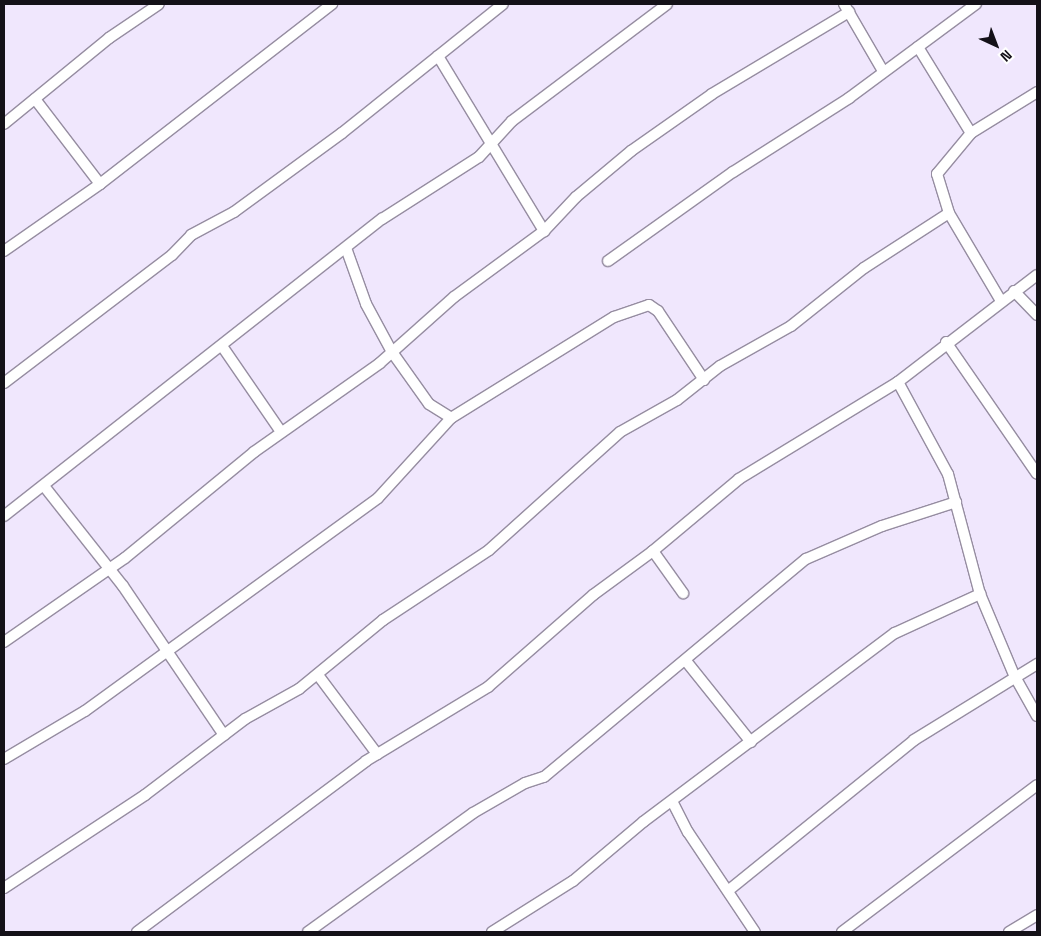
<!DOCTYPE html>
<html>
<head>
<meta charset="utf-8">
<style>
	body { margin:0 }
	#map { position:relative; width:1041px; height:936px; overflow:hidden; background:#f0e7fd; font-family:"Space Grotesk",sans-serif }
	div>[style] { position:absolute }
	.roads { filter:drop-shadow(1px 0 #968da1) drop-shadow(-1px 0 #968da1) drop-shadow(0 1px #968da1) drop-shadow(0 -1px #968da1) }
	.minor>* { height:10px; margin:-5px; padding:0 5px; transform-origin:5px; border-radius:5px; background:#fff }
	span { translate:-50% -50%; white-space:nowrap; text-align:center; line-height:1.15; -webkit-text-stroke:4px #fff; paint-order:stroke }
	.frame { position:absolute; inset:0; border:5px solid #141118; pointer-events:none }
	.north { position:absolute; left:971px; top:20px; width:50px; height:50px; -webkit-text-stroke:4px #fff; paint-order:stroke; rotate:137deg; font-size:14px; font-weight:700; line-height:20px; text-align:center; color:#141118 }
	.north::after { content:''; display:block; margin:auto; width:18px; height:22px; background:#141118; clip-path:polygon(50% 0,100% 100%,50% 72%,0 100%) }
</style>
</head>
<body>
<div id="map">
	<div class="roads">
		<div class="minor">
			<div style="left:844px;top:4px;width:78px;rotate:59.8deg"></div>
			<div style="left:918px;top:47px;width:101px;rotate:58.4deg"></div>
			<div style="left:438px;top:56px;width:205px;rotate:58.8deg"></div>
			<div style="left:35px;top:99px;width:107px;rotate:52.6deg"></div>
			<div style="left:4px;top:124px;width:136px;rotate:-39.3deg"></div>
			<div style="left:109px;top:38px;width:60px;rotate:-34.2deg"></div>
			<div style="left:346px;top:248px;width:59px;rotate:70.3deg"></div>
			<div style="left:366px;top:304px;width:55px;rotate:61.6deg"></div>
			<div style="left:392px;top:352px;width:64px;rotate:54.6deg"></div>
			<div style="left:429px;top:404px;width:26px;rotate:32deg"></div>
			<div style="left:4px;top:251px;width:117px;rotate:-34.9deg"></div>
			<div style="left:100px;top:184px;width:294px;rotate:-37.8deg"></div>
			<div style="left:608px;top:261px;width:153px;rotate:-35.5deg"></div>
			<div style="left:733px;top:172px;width:138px;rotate:-32.5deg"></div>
			<div style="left:849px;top:98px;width:158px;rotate:-36.5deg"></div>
			<div style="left:1014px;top:291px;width:33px;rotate:46deg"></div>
			<div style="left:1001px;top:301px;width:102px;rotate:-120.6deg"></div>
			<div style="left:949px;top:213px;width:41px;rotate:-107.1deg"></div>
			<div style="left:937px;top:174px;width:53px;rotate:-50.3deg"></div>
			<div style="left:971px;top:133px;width:78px;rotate:-31.8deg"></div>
			<div style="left:946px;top:342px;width:160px;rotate:55.4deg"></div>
			<div style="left:222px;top:346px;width:104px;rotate:55.5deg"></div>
			<div style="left:898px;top:382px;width:105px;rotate:61.5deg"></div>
			<div style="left:948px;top:474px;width:124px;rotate:75.1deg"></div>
			<div style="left:980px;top:594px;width:88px;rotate:67.2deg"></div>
			<div style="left:1014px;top:675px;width:47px;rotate:60.7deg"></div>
			<div style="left:4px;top:383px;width:211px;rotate:-37.3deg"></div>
			<div style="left:172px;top:255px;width:28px;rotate:-46deg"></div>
			<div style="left:191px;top:235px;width:49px;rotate:-28.1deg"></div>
			<div style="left:234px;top:212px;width:134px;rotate:-36.2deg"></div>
			<div style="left:342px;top:133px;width:206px;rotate:-38.7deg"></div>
			<div style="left:44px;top:486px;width:127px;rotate:51.7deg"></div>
			<div style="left:123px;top:586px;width:180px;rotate:55.9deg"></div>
			<div style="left:4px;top:516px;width:481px;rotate:-38.2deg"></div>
			<div style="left:382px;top:219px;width:115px;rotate:-32.6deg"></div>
			<div style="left:479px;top:157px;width:49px;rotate:-47.5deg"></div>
			<div style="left:512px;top:121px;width:194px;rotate:-37deg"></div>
			<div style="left:653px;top:551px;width:52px;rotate:54.5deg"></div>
			<div style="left:4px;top:642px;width:147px;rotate:-34.8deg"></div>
			<div style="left:125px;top:558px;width:167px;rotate:-39.4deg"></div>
			<div style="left:254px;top:452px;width:154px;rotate:-35.2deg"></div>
			<div style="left:380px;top:363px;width:99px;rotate:-41.7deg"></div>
			<div style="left:454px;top:297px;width:112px;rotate:-36.3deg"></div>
			<div style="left:544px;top:231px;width:47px;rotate:-46.7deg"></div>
			<div style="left:576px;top:197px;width:72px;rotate:-39.9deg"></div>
			<div style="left:631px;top:151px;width:99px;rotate:-35.1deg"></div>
			<div style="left:712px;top:94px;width:160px;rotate:-30.9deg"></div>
			<div style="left:686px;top:661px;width:104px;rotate:51.3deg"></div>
			<div style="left:318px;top:675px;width:99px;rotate:53.2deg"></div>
			<div style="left:4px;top:759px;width:94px;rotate:-30.7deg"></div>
			<div style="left:85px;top:711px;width:362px;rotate:-36deg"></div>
			<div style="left:378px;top:498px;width:108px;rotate:-47.6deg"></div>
			<div style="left:451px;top:418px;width:192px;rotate:-31.8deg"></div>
			<div style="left:614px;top:317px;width:37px;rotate:-19deg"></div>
			<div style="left:649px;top:305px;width:11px;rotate:34deg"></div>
			<div style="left:658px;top:311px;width:83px;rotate:56.3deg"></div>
			<div style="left:672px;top:801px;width:35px;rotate:63deg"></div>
			<div style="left:688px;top:832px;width:120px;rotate:56.2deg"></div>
			<div style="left:4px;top:888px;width:169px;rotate:-33.4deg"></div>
			<div style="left:145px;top:795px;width:126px;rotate:-37.2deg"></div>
			<div style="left:245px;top:719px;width:62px;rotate:-29.1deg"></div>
			<div style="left:299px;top:689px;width:109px;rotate:-39.4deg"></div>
			<div style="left:383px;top:620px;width:127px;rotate:-33.4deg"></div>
			<div style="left:489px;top:550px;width:176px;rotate:-42deg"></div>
			<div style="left:620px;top:432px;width:65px;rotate:-29.3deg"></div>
			<div style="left:677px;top:400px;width:55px;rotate:-38.3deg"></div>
			<div style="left:720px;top:366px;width:81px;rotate:-29.4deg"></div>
			<div style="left:791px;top:326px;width:93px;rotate:-38.5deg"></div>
			<div style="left:864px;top:268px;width:101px;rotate:-32.9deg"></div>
			<div style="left:729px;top:890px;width:238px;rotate:-39deg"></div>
			<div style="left:914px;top:740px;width:145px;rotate:-31.7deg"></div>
			<div style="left:137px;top:932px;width:286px;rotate:-36.7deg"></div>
			<div style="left:366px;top:761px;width:143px;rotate:-31.2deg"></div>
			<div style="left:488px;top:687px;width:140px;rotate:-41.2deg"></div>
			<div style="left:593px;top:595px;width:74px;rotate:-36.3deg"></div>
			<div style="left:653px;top:551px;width:112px;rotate:-39.9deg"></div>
			<div style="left:739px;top:479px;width:186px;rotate:-31.4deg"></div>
			<div style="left:898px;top:382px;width:175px;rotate:-37.6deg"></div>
			<div style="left:308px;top:932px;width:203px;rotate:-35.8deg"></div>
			<div style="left:473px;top:813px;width:60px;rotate:-30deg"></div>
			<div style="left:525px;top:783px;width:20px;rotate:-18deg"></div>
			<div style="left:544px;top:777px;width:341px;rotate:-39.8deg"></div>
			<div style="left:806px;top:559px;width:83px;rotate:-23.5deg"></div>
			<div style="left:882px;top:526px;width:78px;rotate:-18deg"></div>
			<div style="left:492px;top:932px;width:96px;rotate:-32.2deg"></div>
			<div style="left:573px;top:881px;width:92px;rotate:-40.1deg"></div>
			<div style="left:643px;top:822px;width:315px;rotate:-36.9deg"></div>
			<div style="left:895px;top:633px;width:94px;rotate:-24.6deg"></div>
			<div style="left:842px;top:932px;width:244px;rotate:-37deg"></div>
			<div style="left:1009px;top:932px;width:33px;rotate:-31deg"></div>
		</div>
	</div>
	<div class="frame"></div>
	<div class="north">N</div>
</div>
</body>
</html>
